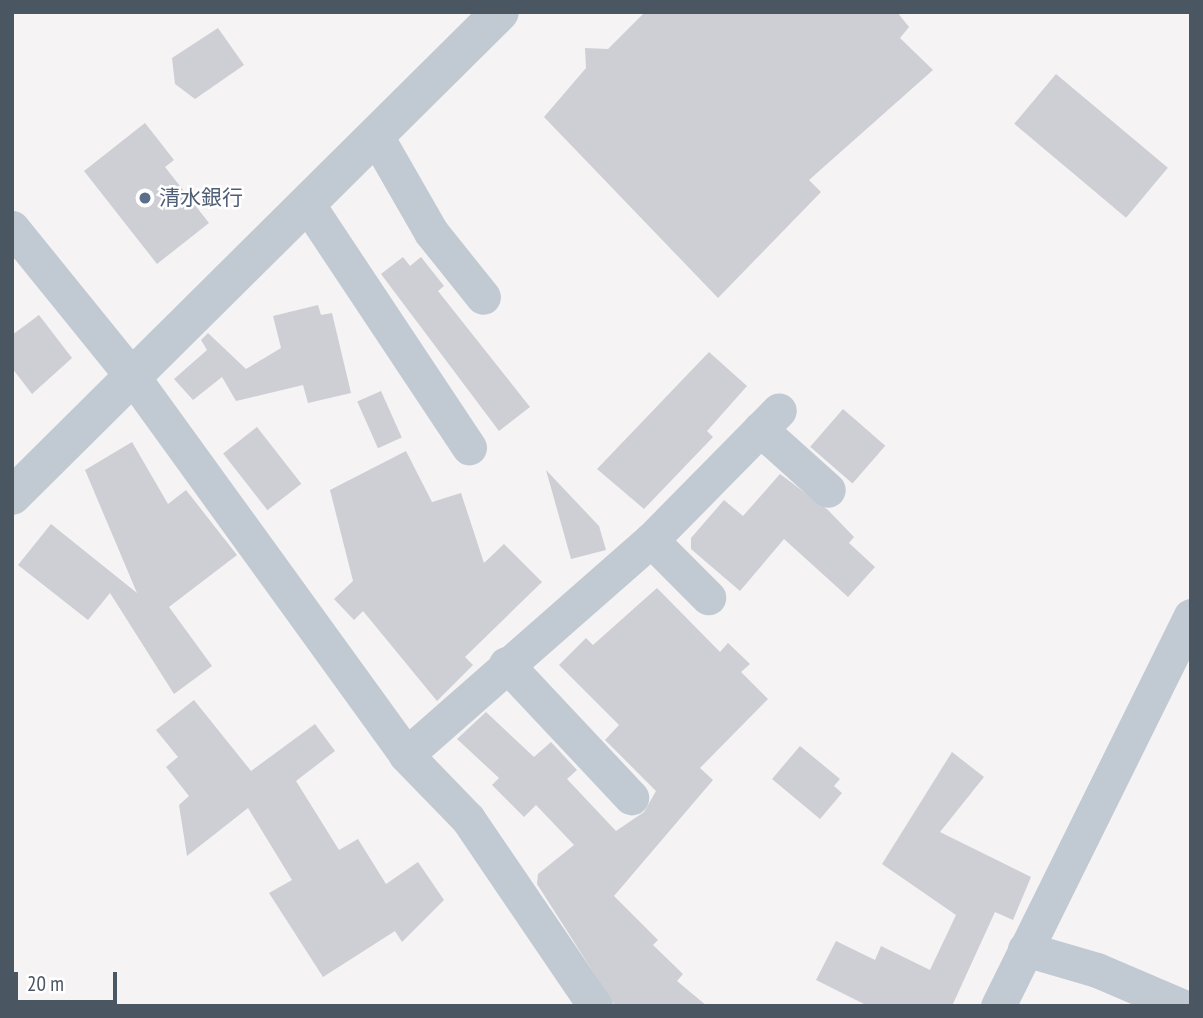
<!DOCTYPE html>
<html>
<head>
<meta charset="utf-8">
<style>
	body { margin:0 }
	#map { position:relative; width:1203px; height:1018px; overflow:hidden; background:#f5f3f3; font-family:"PT Sans Narrow","Noto Sans JP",sans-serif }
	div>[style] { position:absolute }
	.building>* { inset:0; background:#cdcfd5; transform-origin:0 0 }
	.minor>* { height:35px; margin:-17.5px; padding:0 17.5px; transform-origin:17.5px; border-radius:17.5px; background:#c1cad2 }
	.tertiary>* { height:38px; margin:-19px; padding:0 19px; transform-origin:19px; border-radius:19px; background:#c1cad2 }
	.dots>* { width:19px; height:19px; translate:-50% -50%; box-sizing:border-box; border:4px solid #fff; border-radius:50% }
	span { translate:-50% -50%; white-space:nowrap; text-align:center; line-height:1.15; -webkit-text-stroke:5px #fff; paint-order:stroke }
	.service-label { font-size:21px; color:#4e5e75 }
	.left { translate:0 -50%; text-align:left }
	.frame { position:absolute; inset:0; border:14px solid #4a5661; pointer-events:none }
	.scale { position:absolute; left:14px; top:972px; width:103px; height:32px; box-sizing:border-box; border:4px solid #4a5661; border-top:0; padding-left:9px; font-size:21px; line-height:24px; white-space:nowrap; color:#4a5661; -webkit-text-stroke:5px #fff; paint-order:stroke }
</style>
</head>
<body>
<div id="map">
	<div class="building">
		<div style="clip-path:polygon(645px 12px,897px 12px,909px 27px,900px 38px,933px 70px,809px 180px,821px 192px,718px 298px,544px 117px,586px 68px,585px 48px,608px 49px)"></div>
		<div style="clip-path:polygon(218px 28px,244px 65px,195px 99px,175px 84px,172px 58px)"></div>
		<div style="left:1056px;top:74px;width:146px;height:65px;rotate:40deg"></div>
		<div style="clip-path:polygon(145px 123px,174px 160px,165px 167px,209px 223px,157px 264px,84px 171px)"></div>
		<div style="clip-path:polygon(403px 257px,410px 266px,421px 257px,444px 286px,438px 291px,530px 407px,499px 431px,381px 274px)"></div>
		<div style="clip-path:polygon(318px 305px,321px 315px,332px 313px,351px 393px,308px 403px,303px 385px,236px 401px,222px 377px,193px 400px,174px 379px,207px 350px,201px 340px,208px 333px,246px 369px,281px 348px,273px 316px)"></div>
		<div style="clip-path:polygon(39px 315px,72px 358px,32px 394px,12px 368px,12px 335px)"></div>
		<div style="clip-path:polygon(709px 352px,747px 386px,707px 431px,713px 437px,644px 509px,597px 469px)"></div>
		<div style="left:381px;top:391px;width:51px;height:26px;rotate:66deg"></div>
		<div style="left:843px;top:409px;width:56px;height:50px;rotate:41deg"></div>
		<div style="left:257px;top:427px;width:72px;height:43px;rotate:52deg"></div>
		<div style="clip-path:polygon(132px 442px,168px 504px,186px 490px,237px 555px,169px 607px,212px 666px,174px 694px,110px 593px,88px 620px,18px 565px,51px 524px,137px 593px,85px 470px)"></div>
		<div style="clip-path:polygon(406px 451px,432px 502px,461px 493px,484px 563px,504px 544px,542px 582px,465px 657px,473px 665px,437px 701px,363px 611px,354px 620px,334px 599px,353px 581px,330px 490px)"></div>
		<div style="clip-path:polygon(546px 470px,599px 526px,606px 550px,571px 559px)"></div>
		<div style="clip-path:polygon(780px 474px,828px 510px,854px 537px,849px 543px,875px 567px,848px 597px,784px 539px,740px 591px,691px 549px,691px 538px,724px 500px,743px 516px)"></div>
		<div style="clip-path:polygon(657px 588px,720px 652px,728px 643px,750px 664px,741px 672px,768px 699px,700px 768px,713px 780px,614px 896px,658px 940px,653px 945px,683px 974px,677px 981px,707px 1006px,615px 1006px,537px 884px,538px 874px,574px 845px,536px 805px,524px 817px,492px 785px,499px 778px,457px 739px,486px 712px,534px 757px,551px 742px,577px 770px,567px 779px,616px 831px,644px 812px,656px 791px,605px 740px,619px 725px,559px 665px,586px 638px,593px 645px)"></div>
		<div style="clip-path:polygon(194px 700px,251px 771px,315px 724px,335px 751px,296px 781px,339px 850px,358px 839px,386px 884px,418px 862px,444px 900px,402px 942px,395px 931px,323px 977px,269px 893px,292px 880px,248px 808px,187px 856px,179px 805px,189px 796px,166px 767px,178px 757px,156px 730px)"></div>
		<div style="clip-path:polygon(800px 746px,840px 779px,834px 786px,842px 793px,820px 819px,772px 779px)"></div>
		<div style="clip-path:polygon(952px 752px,984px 777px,940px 832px,1031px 877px,1013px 920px,995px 912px,952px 1006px,868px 1006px,816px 980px,836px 941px,875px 960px,881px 946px,930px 970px,956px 915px,882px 864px)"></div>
	</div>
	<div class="minor">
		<div style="left:376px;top:136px;width:111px;rotate:60.2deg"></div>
		<div style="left:431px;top:232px;width:83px;rotate:51.3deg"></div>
		<div style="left:308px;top:205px;width:291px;rotate:56.4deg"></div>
		<div style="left:12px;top:228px;width:196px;rotate:51deg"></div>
		<div style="left:135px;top:380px;width:463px;rotate:54.1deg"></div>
		<div style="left:406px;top:755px;width:89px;rotate:45.9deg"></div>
		<div style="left:468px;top:819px;width:226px;rotate:55.8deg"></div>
		<div style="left:760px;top:429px;width:91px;rotate:41.9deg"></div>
		<div style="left:651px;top:540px;width:81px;rotate:45deg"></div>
		<div style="left:506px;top:664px;width:183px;rotate:46.8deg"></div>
		<div style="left:406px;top:755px;width:326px;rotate:-41.3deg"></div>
		<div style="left:651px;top:540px;width:182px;rotate:-45.4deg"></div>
		<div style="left:1025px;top:949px;width:75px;rotate:16.3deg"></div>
		<div style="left:1097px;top:970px;width:91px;rotate:23.2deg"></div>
		<div style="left:998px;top:1006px;width:435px;rotate:-63.7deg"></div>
	</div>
	<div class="tertiary">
		<div style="left:12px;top:496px;width:687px;rotate:-44.76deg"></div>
	</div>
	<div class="dots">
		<div style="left:145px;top:198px;background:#5c6f8a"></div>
	</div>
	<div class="service-label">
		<span class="left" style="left:159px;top:198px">清水銀行</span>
	</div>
	<div class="frame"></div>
	<div class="scale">20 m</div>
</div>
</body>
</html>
